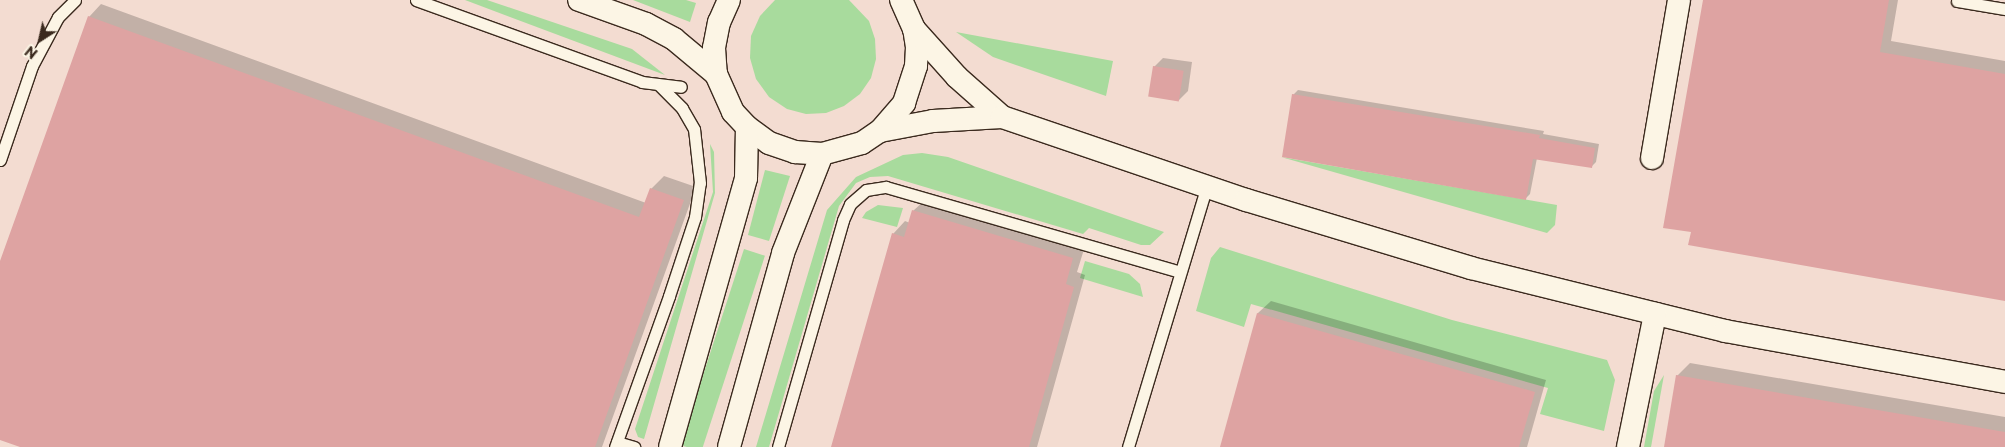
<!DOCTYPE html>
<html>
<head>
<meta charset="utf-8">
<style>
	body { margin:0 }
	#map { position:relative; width:2005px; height:447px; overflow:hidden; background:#f3dcd1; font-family:"Playpen Sans",sans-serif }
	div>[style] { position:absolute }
	.green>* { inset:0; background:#a8db9d; transform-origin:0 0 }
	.shadow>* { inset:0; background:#0003 }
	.building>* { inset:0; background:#dea3a2; transform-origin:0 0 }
	.roads { filter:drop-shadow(1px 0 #3b2a1e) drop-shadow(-1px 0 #3b2a1e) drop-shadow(0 1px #3b2a1e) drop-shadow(0 -1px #3b2a1e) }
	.lane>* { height:11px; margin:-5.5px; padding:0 5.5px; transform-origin:5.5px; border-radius:5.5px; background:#fcf5e5 }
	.street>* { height:22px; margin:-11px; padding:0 11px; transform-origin:11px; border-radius:11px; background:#fcf5e5 }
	span { translate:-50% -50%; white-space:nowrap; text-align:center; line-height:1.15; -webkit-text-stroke:5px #fcf5e5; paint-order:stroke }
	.north { position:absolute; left:15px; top:15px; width:50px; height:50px; -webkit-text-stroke:4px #fcf5e5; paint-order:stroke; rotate:215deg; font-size:14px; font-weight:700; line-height:20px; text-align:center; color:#3b2a1e }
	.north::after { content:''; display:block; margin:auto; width:18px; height:22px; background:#3b2a1e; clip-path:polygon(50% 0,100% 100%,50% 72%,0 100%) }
</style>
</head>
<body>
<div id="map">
	<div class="green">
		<div style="clip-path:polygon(465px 0,487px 0,632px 49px,665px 75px)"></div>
		<div style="clip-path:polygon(633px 0,686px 0,696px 3px,690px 22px)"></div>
		<div style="clip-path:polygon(775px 0,849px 0,869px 21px,875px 39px,876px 59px,871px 78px,860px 94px,844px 106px,826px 113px,806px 114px,787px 109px,769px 97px,756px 79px,750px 58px,751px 36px,760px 16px)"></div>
		<div style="clip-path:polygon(956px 32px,1113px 61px,1106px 96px,993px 57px)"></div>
		<div style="clip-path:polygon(710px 144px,714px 152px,715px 193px,644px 439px,638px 437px,635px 429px,713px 192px)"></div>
		<div style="clip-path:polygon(922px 153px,948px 157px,1164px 232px,1150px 245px,1141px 245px,1089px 228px,1083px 234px,888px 176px,870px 177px,856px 183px,839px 206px,769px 447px,756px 447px,827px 210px,856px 177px,903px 155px)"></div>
		<div style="clip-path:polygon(1281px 157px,1557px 205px,1555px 225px,1547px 233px)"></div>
		<div style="clip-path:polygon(765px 170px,790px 176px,769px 241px,748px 235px)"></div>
		<div style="clip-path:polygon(878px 205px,903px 208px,897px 227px,862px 218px,866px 212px)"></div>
		<div style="clip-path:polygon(1220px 247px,1452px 320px,1607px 360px,1615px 380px,1604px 431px,1540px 414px,1548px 388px,1251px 304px,1244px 327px,1196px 311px,1211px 258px)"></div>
		<div style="left:744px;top:249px;width:22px;height:206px;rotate:18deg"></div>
		<div style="clip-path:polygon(1085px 261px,1129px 274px,1140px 284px,1143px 297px,1080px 278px)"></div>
		<div style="clip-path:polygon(1664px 375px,1651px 447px,1644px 447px,1654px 391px)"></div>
	</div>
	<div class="shadow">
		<div style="clip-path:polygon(1704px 0,1898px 0,1891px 41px,2005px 61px,2005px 300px,1692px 231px)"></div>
		<div style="clip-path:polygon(101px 4px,646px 203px,651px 189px,664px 176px,696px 187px,602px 447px,24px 447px,0 438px,0 263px,89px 17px)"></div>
		<div style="clip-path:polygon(1163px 58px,1192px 62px,1188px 91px,1179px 100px,1154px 67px)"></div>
		<div style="clip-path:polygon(1298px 90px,1544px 131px,1543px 134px,1599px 144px,1596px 162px,1591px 167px,1537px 158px,1530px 194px,1525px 199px,1293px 95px)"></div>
		<div style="clip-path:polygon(926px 199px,1085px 246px,1077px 272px,1085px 275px,1037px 447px,832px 447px,893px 234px,905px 221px,910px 223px,913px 211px)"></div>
		<div style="clip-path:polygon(1271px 301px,1546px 380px,1527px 447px,1221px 447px,1258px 313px)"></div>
		<div style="clip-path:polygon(1690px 363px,2005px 417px,2005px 447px,1665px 447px,1677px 376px)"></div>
	</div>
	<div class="building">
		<div style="clip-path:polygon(1703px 0,1889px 0,1880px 52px,2005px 74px,2005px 301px,1688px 245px,1691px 232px,1663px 228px)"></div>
		<div style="clip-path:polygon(88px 16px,639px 217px,650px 188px,684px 200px,595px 447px,20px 447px,0 440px,0 261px)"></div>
		<div style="left:1153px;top:66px;width:31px;height:31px;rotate:9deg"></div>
		<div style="clip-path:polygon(1292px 94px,1540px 135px,1539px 138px,1595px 148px,1592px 168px,1533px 159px,1526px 200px,1282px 157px)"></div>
		<div style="clip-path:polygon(912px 210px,1073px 258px,1066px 284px,1074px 287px,1029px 447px,831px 447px,892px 233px,904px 237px)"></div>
		<div style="clip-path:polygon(1257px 313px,1535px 392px,1519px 447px,1220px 447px)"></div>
		<div style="clip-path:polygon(1676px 375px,2005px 432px,2005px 447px,1664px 447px)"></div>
	</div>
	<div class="roads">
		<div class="lane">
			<div style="left:416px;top:0;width:240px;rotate:19.9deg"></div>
			<div style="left:642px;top:82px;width:39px;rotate:7deg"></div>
			<div style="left:1957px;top:1px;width:49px;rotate:9.5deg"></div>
			<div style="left:0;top:160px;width:99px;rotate:-71.2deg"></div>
			<div style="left:32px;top:66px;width:55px;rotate:-62deg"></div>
			<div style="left:58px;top:17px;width:24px;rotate:-45deg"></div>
			<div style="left:617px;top:442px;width:18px;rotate:16deg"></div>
			<div style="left:615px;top:447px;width:160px;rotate:-70.3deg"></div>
			<div style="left:669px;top:296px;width:83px;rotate:-71.8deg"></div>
			<div style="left:695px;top:217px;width:34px;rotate:-82deg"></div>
			<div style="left:700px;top:183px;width:54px;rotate:-96.3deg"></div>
			<div style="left:694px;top:129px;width:24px;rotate:-120deg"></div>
			<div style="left:682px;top:108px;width:33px;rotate:-135deg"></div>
			<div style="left:778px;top:447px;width:236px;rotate:-74deg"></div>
			<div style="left:843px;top:220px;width:17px;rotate:-66deg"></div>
			<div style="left:850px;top:204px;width:21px;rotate:-41deg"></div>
			<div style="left:866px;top:190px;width:20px;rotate:-9deg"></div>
			<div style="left:886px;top:187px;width:306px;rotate:16.1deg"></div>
			<div style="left:1128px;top:447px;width:273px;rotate:-73.2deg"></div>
		</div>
		<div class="street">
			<div style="left:579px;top:0;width:71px;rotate:19.7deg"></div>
			<div style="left:646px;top:24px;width:32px;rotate:28deg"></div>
			<div style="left:674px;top:39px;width:55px;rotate:39.8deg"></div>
			<div style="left:729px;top:0;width:24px;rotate:114deg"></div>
			<div style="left:719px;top:22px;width:26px;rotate:101deg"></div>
			<div style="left:714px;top:48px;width:26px;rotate:86deg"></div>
			<div style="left:716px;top:74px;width:42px;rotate:65.9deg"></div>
			<div style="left:733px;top:112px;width:21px;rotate:47deg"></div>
			<div style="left:747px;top:127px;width:27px;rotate:36deg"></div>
			<div style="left:769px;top:143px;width:28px;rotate:19deg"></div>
			<div style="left:795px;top:152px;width:27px;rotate:4deg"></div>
			<div style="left:822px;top:154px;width:41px;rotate:-15.4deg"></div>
			<div style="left:862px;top:143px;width:22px;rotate:-34deg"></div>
			<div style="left:880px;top:131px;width:37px;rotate:-49deg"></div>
			<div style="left:904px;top:103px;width:39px;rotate:-72deg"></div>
			<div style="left:916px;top:66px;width:19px;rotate:-87deg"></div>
			<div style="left:917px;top:47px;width:18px;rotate:-99deg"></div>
			<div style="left:914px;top:29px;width:32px;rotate:-114deg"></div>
			<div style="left:914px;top:29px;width:64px;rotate:48.1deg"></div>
			<div style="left:957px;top:77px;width:60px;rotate:41.6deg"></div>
			<div style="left:880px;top:131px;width:54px;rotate:-10.7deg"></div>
			<div style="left:933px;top:121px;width:69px;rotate:-3.3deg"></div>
			<div style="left:1002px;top:117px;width:258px;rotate:18.8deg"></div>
			<div style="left:1246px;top:200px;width:235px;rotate:16.8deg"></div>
			<div style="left:1471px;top:268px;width:262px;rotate:13.9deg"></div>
			<div style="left:1725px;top:331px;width:285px;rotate:10.3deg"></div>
			<div style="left:1652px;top:158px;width:160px;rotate:-80.3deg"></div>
			<div style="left:670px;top:447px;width:280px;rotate:-74.2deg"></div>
			<div style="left:746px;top:178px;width:51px;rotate:-88.9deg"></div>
			<div style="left:729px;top:447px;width:201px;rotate:-74.4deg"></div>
			<div style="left:783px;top:253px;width:106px;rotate:-68.5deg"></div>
			<div style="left:1628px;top:447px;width:136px;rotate:-78.5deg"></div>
		</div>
	</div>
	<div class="north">N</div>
</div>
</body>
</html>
